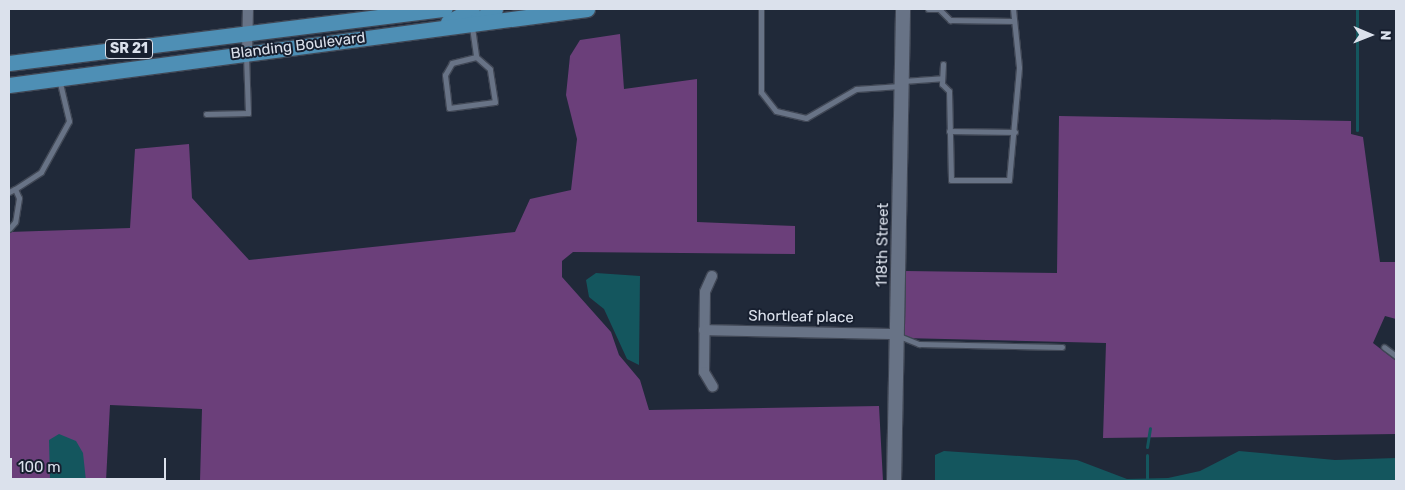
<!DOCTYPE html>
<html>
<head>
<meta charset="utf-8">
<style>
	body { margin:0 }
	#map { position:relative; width:1405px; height:490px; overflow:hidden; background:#202939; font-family:Rubik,sans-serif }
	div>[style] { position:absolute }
	.forest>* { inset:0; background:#6b3f7a }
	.water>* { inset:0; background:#14565e }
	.stream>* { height:3px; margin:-1.5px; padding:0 1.5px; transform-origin:1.5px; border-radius:1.5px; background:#14565e }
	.roads { filter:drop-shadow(1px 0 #404755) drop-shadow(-1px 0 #404755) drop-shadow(0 1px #404755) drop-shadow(0 -1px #404755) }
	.lane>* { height:5px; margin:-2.5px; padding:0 2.5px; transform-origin:2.5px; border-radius:2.5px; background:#687386 }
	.street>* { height:10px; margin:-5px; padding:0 5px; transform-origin:5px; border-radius:5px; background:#687386 }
	.secondary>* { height:14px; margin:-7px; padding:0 7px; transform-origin:7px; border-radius:7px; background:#687386 }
	.primary>* { height:15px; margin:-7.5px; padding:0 7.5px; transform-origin:7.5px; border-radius:7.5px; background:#4e8fb5 }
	span { translate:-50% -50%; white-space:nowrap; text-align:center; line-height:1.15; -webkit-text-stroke:4px #171f2f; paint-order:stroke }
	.shield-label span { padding:1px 4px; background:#171f2f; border:1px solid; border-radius:4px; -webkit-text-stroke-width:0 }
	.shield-label { font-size:14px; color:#dbe1ec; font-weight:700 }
	.street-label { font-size:15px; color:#dbe1ec }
	.frame { position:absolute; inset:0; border:10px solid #dbe1ec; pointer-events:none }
	.north { position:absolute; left:1345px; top:10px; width:50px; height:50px; -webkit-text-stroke:4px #171f2f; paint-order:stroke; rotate:91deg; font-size:14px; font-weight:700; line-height:20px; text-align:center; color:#dbe1ec }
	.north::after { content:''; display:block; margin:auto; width:18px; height:22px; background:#dbe1ec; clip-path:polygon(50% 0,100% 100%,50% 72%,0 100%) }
	.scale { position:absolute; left:10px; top:458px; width:156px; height:22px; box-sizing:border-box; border:2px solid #dbe1ec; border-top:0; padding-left:6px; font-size:15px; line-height:18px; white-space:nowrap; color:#dbe1ec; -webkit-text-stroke:4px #171f2f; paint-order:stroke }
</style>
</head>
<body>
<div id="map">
	<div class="forest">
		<div style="clip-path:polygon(620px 34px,624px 89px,697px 79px,697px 222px,795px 226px,795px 254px,573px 252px,562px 261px,562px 277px,611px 332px,619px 355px,640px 380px,649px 410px,879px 406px,883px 481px,200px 481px,202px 409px,110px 405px,106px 481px,9px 481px,9px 232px,130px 228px,135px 149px,189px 144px,192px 198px,249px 260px,515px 232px,530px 199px,571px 190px,577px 139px,566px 95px,570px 56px,580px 40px)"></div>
		<div style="clip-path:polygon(1059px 116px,1351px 121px,1351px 134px,1363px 137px,1380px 262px,1396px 262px,1396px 319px,1385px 316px,1373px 343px,1396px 361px,1396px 434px,1103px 438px,1106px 343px,903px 338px,905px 271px,1057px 273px)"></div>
	</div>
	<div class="water">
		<div style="clip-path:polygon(596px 273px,640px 276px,639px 365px,627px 359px,604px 309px,589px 297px,586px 280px)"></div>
		<div style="clip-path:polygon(59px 434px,76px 441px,83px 453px,86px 481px,50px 481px,49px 440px)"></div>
		<div style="clip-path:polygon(944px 451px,1077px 460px,1127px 479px,1168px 478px,1200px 471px,1239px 451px,1335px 460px,1396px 458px,1396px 481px,935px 481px,935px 455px)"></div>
	</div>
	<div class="stream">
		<div style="left:1357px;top:130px;width:121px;rotate:-90deg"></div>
		<div style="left:1147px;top:447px;width:19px;rotate:-81deg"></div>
		<div style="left:1147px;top:479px;width:24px;rotate:-90deg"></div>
	</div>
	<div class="roads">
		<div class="lane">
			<div style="left:761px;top:9px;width:83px;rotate:90deg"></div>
			<div style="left:761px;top:92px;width:24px;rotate:52deg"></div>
			<div style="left:776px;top:111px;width:31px;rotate:13deg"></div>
			<div style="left:806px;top:118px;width:58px;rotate:-30.1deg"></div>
			<div style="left:856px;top:89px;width:44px;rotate:-3.9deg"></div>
			<div style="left:928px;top:9px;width:11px"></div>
			<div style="left:939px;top:9px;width:16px;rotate:45deg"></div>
			<div style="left:950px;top:20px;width:64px;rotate:0.9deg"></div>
			<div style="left:472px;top:27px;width:30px;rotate:82deg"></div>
			<div style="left:476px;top:57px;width:25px;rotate:166deg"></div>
			<div style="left:452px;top:63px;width:14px;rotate:120deg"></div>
			<div style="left:445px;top:75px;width:33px;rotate:83deg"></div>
			<div style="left:449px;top:108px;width:46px;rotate:-7.4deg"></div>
			<div style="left:495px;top:102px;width:33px;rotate:-99deg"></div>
			<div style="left:490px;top:69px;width:18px;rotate:-139deg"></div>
			<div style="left:943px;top:64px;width:20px;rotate:93deg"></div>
			<div style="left:942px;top:84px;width:10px;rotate:45deg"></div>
			<div style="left:949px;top:91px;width:89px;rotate:88.7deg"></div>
			<div style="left:951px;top:180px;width:58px"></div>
			<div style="left:1009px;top:180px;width:113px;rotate:-84.9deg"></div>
			<div style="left:1019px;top:67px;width:58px;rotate:-95.9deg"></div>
			<div style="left:903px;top:81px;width:39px;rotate:-4deg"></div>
			<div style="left:206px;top:114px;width:42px;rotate:-1.4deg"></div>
			<div style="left:248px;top:113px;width:57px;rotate:-92deg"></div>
			<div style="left:949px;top:131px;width:66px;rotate:0.9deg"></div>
			<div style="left:15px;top:189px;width:31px;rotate:-33deg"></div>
			<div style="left:41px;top:172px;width:58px;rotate:-61.2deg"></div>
			<div style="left:69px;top:121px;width:43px;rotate:-103.4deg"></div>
			<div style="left:9px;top:192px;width:7px;rotate:-27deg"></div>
			<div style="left:15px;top:189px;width:10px;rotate:66deg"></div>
			<div style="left:19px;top:198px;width:24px;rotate:99deg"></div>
			<div style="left:15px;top:222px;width:9px;rotate:131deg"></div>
			<div style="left:899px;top:336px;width:22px;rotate:22deg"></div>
			<div style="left:919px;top:344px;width:143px;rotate:1.2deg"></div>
			<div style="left:1384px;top:347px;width:15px;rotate:37deg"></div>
		</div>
		<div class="street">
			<div style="left:247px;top:53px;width:44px;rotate:-88.7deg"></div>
			<div style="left:712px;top:276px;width:17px;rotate:114deg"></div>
			<div style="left:705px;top:292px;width:80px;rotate:90.7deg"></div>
			<div style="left:704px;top:372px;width:17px;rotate:59deg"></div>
			<div style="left:704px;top:330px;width:193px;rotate:1.2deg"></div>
		</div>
		<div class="secondary">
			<div style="left:894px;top:481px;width:472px;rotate:-88.9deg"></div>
		</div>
		<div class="primary">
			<div style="left:448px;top:22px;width:27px;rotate:-28deg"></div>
			<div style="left:473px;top:23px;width:26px;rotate:-32deg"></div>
			<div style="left:9px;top:63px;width:439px;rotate:-7.1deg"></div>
			<div style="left:9px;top:85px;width:583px;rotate:-7.49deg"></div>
		</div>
	</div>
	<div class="shield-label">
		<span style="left:129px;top:49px">SR 21</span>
	</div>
	<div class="street-label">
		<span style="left:298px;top:46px;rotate:-7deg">Blanding Boulevard</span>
		<span style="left:883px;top:245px;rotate:-89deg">118th Street</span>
		<span style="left:801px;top:317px;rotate:1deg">Shortleaf place</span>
	</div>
	<div class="frame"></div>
	<div class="north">N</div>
	<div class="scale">100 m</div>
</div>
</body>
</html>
